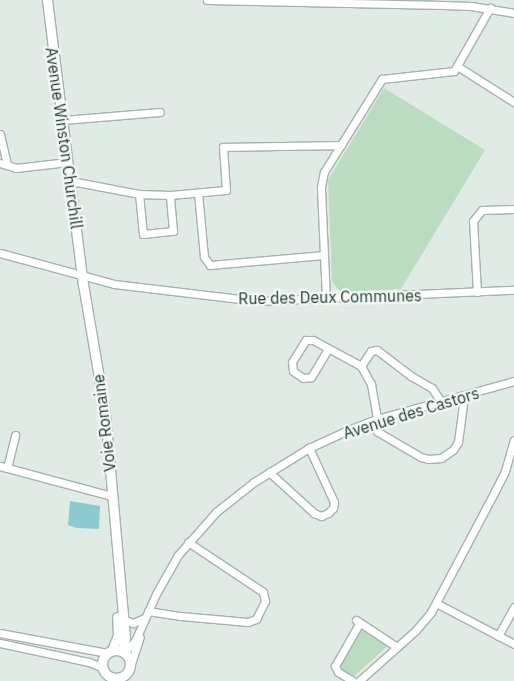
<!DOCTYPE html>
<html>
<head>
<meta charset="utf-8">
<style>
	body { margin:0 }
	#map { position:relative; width:514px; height:681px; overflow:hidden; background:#e1ebe6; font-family:"IBM Plex Sans",sans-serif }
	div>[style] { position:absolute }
	.green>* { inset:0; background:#bbdcc1 }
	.water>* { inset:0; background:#8bcbcf }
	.roads { filter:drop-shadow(1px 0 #a4b3ac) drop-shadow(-1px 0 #a4b3ac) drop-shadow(0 1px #a4b3ac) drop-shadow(0 -1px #a4b3ac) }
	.minor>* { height:7px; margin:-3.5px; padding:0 3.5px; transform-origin:3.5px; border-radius:3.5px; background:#fff }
	.tertiary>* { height:9px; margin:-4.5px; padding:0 4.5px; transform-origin:4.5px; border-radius:4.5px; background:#fff }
	.tertiary>.ring { margin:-4.5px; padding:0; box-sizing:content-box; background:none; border:9px solid #fff; border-radius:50% }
	span { translate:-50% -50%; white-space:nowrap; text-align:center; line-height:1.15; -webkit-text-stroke:4.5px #f2f8f4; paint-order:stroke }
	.street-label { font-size:16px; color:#223c32 }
</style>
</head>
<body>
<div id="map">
	<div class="green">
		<div style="clip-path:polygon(384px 88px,485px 150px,401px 289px,341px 292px,332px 282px,328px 180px)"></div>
		<div style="clip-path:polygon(358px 629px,363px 629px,389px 645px,353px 677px,340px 671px,337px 664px)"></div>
	</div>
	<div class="water">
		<div style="clip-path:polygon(70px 501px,100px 506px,99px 529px,77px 528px,68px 525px)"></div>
	</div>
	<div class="roads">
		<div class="minor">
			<div style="left:207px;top:0;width:236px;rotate:1.2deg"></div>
			<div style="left:443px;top:5px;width:28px;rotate:2deg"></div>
			<div style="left:471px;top:6px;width:44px;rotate:9.2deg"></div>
			<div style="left:457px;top:66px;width:67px;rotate:32.3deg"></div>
			<div style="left:63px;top:120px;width:97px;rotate:-4.7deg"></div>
			<div style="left:0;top:134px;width:32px;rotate:77deg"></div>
			<div style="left:0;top:163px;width:17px;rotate:17deg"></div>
			<div style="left:16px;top:168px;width:52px;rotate:-6.6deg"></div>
			<div style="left:71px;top:181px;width:69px;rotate:10.8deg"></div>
			<div style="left:139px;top:194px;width:40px;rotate:84.3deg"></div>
			<div style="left:143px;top:234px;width:30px;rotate:-6deg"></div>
			<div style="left:173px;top:231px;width:36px;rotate:-95deg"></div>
			<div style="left:170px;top:195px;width:31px;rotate:-178deg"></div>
			<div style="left:198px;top:193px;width:64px;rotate:84.6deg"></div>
			<div style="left:204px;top:257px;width:10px;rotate:53deg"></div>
			<div style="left:210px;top:265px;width:114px;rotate:-5deg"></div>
			<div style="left:170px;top:195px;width:56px;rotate:-5.1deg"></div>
			<div style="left:226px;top:190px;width:43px;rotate:-94deg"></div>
			<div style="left:223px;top:147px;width:118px;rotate:-1deg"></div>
			<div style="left:0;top:253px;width:118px;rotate:15.2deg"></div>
			<div style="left:114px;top:284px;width:144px;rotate:6.8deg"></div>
			<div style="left:257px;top:301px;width:257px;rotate:-2.5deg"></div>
			<div style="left:477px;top:292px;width:71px;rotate:-93.2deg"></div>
			<div style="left:473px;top:221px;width:14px;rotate:-51deg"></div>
			<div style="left:482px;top:210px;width:32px;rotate:-2deg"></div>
			<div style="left:326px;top:299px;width:112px;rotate:-92.6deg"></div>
			<div style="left:321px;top:187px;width:15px;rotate:-79deg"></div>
			<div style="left:324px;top:172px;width:110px;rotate:-58.1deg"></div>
			<div style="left:382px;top:79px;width:72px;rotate:-6.3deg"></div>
			<div style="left:454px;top:71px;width:73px;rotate:-60.3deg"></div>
			<div style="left:328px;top:349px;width:33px;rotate:121deg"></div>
			<div style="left:311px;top:377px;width:8px;rotate:173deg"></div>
			<div style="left:303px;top:378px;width:12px;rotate:-145deg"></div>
			<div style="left:293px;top:371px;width:9px;rotate:-96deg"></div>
			<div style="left:292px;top:362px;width:26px;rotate:-58deg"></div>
			<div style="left:306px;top:340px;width:7px"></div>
			<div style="left:313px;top:340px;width:55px;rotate:28.4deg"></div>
			<div style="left:361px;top:366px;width:18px;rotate:-56deg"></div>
			<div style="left:371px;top:351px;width:6px;rotate:-9deg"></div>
			<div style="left:377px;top:350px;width:43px;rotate:37.4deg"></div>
			<div style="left:411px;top:376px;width:24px;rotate:30deg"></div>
			<div style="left:432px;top:388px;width:17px;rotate:57deg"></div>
			<div style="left:361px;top:366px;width:21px;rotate:61deg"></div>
			<div style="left:371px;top:384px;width:36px;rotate:80deg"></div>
			<div style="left:369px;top:422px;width:13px;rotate:48deg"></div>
			<div style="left:378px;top:432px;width:50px;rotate:30.2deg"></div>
			<div style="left:421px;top:457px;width:7px;rotate:16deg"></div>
			<div style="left:428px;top:459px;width:13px;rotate:-4deg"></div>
			<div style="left:441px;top:458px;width:14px;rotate:-34deg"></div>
			<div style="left:453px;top:450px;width:9px;rotate:-58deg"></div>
			<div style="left:458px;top:442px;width:45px;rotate:-82.4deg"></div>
			<div style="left:0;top:466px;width:116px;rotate:15deg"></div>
			<div style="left:7px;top:468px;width:34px;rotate:-76deg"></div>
			<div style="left:269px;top:472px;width:61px;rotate:42.3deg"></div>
			<div style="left:314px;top:513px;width:8px;rotate:23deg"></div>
			<div style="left:321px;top:516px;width:8px;rotate:-23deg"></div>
			<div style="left:328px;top:513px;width:7px;rotate:-45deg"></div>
			<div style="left:333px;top:508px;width:6px;rotate:-81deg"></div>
			<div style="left:334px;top:502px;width:60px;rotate:-114.8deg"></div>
			<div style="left:436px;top:603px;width:88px;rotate:27.7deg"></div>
			<div style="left:148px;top:611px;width:33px;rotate:9deg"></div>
			<div style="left:181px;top:616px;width:67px;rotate:5.1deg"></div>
			<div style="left:248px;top:622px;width:9px;rotate:-21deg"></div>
			<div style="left:256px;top:619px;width:20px;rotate:-63deg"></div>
			<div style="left:265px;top:601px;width:9px;rotate:-103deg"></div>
			<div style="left:263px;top:592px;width:90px;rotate:-146.3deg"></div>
			<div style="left:123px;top:619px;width:11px;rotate:22deg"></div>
			<div style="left:133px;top:623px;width:12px;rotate:-24deg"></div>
			<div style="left:356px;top:620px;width:49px;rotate:33.4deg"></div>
			<div style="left:0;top:633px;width:109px;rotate:10.6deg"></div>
			<div style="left:498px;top:636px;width:33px;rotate:-61deg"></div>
			<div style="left:0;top:643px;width:91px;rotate:12.1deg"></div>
			<div style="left:89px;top:662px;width:15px;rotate:23deg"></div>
			<div style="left:125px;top:652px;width:15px;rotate:-48deg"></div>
			<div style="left:135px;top:641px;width:51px;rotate:-65.9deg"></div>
			<div style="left:156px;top:594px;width:45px;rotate:-60.6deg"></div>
			<div style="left:178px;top:555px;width:57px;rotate:-48.5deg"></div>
			<div style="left:216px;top:512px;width:48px;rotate:-38.3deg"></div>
			<div style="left:254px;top:482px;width:65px;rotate:-31.7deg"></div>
			<div style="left:309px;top:448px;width:43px;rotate:-24.8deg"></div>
			<div style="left:348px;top:430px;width:31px;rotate:-21deg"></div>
			<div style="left:377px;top:419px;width:142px;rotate:-15.5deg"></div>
			<div style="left:131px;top:664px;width:28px;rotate:-72deg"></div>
			<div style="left:353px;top:681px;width:17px;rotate:-149deg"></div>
			<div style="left:338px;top:672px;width:7px;rotate:-117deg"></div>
			<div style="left:335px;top:666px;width:48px;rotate:-60.3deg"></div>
			<div style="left:359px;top:681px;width:76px;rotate:-41.8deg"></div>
			<div style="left:416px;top:630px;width:23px;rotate:-50deg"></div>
			<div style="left:431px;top:612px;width:137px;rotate:-62.1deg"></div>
			<div style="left:495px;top:491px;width:22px;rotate:-63deg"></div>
			<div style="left:505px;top:471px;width:32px;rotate:-74deg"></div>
		</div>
		<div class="tertiary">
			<div style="left:47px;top:0;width:286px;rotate:82.8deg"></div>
			<div style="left:83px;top:284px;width:131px;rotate:80.3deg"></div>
			<div style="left:105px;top:413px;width:225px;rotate:84.9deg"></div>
			<div style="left:125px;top:637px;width:14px;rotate:98deg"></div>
			<div class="ring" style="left:102px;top:650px;width:19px;height:19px"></div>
			<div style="left:112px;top:650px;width:16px;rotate:-68deg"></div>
			<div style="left:118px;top:635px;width:18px;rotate:-93deg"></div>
		</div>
	</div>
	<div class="street-label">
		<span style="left:64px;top:138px;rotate:82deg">Avenue Winston Churchill</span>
		<span style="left:330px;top:297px;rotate:-1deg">Rue des Deux Communes</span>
		<span style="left:411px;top:413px;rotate:-17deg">Avenue des Castors</span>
		<span style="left:104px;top:423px;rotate:-97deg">Voie Romaine</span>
	</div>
</div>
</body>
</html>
